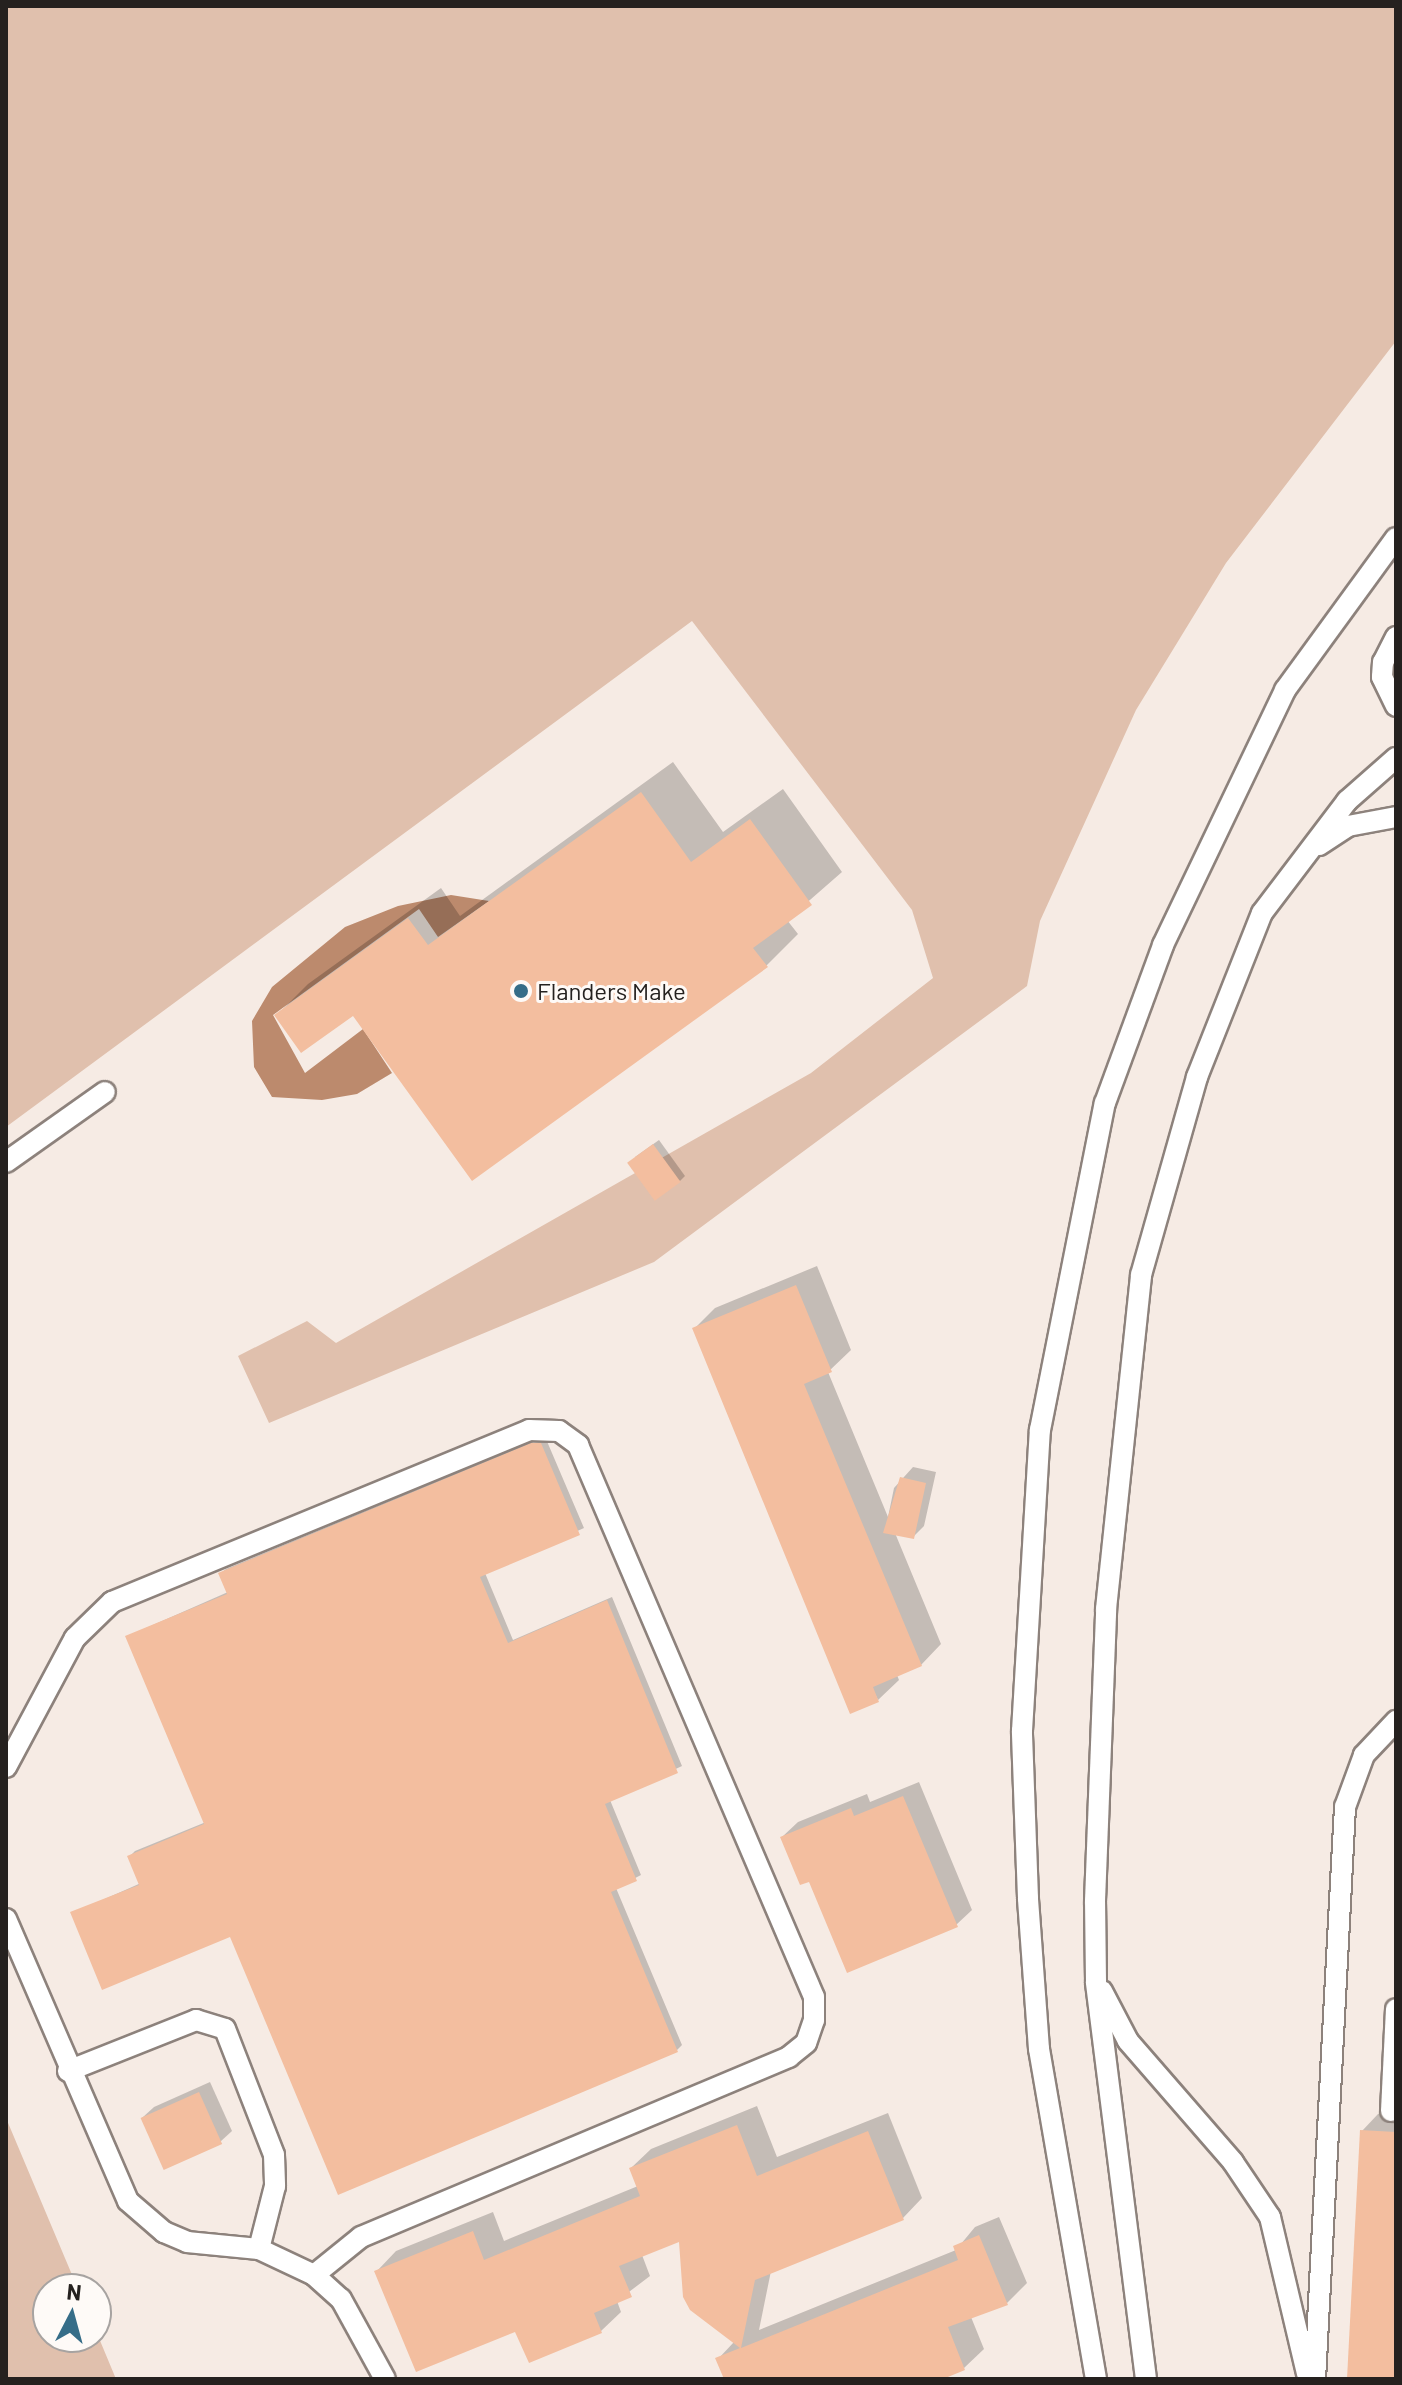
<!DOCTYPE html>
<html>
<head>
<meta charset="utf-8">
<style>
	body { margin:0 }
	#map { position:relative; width:1402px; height:2385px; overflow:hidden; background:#f6ebe4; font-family:Barlow,sans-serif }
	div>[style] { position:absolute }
	.green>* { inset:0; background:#e0c0ad }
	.water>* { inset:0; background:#bc8a6d }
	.shadow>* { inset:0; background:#0003 }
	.building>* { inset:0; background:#f3be9f; transform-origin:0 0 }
	.roads { filter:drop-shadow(2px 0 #8d827c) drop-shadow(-2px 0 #8d827c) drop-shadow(0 2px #8d827c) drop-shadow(0 -2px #8d827c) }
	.lane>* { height:20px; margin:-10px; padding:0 10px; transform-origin:10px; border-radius:10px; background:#fff }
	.dots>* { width:22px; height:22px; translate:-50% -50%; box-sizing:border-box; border:4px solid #fefaf7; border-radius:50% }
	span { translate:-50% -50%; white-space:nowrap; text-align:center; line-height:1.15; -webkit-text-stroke:6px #fefaf7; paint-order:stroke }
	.poi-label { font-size:24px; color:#25211f }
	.left { translate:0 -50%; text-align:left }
	.frame { position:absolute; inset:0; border:8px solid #25211f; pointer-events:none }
	.north { position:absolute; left:32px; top:2273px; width:80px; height:80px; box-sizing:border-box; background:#fefaf7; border:2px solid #a7a3a1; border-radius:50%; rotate:6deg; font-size:22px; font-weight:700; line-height:32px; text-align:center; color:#25211f }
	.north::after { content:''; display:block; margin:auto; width:28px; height:36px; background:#366d88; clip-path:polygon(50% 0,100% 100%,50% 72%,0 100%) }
</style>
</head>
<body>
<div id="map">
	<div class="green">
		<div style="clip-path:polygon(6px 6px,1396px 6px,1396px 341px,1226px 563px,1136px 710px,1040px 921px,1027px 986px,654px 1262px,269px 1423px,238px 1356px,307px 1321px,336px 1343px,811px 1073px,933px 978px,912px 910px,692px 621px,6px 1127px)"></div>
		<div style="clip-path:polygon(6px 2118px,78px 2289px,48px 2289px,48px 2337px,96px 2337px,96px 2331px,116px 2379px,6px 2379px)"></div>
	</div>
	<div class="water">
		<div style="clip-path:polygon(451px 895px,489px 901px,438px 937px,419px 909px,273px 1015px,305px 1073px,363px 1029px,392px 1073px,357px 1094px,322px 1100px,272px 1097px,254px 1067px,252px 1021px,272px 987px,345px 927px,398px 906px)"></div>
	</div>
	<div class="shadow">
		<div style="clip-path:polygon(673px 762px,723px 832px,783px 789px,842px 872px,787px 920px,798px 934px,766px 966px,353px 1013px,276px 1016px,308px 984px,441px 888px,460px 916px)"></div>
		<div style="clip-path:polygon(659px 1140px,685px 1176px,680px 1181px,635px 1157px)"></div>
		<div style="clip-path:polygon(817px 1266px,851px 1350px,828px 1372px,888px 1517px,894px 1488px,913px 1467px,936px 1472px,924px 1526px,913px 1537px,895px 1533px,941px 1644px,921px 1665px,897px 1675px,899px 1680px,878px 1700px,694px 1329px,715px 1308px)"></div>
		<div style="clip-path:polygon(538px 1439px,546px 1439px,584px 1528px,485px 1573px,513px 1640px,612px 1597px,682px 1766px,610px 1800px,641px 1875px,616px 1888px,682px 2045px,677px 2050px,231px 1934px,73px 1913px,141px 1883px,130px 1856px,135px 1851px,206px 1822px,128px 1636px,228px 1592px,220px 1574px,226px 1569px)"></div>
		<div style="clip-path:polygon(919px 1782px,972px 1910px,956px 1925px,810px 1879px,782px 1837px,798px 1822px,867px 1794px,870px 1802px)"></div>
		<div style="clip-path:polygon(210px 2082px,232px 2131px,220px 2142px,142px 2118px,154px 2107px)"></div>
		<div style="clip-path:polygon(757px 2106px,777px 2157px,888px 2113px,922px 2198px,903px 2218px,771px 2271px,759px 2330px,956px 2250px,975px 2227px,999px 2217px,1027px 2283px,1007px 2303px,971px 2317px,984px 2349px,964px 2368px,938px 2379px,726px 2379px,718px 2359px,734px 2342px,681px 2239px,642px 2255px,650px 2276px,617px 2301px,621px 2312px,601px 2331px,516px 2329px,377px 2271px,396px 2251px,493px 2212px,504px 2241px,638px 2186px,631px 2168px,651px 2149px)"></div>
		<div style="clip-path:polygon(1378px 2114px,1396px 2115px,1396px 2379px,1349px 2379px,1362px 2131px)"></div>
	</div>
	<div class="building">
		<div style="clip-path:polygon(641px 792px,691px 862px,750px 819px,812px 905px,753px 948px,768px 967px,472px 1181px,353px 1016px,301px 1053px,274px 1015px,408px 918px,428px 945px)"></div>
		<div style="left:653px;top:1144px;width:47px;height:32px;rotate:54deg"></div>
		<div style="clip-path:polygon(796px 1285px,832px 1372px,804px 1384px,922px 1666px,873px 1687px,879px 1702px,850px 1714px,692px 1328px)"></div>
		<div style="clip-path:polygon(531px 1443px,541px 1443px,580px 1535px,480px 1577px,508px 1643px,607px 1600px,678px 1773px,605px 1804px,637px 1881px,611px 1892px,678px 2052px,338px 2195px,230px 1937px,102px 1990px,70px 1912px,139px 1885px,127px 1856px,204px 1824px,125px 1636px,227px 1594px,218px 1573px)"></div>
		<div style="clip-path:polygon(900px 1477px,926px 1483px,914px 1539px,883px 1533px)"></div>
		<div style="clip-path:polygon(903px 1796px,958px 1927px,847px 1973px,809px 1882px,800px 1885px,780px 1837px,851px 1808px,854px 1816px)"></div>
		<div style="left:199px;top:2092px;width:57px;height:64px;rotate:66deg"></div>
		<div style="clip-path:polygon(737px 2125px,757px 2176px,868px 2131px,904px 2220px,755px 2280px,741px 2348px,958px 2260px,953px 2246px,979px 2235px,1008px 2305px,948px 2327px,965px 2370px,943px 2379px,724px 2379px,715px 2358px,740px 2348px,690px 2310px,683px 2297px,679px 2242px,619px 2266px,632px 2297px,594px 2313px,602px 2333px,529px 2363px,515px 2332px,416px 2372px,374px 2271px,473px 2231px,484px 2260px,640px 2196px,629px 2168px)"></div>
		<div style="clip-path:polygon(1360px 2130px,1396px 2132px,1396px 2379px,1347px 2379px)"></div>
	</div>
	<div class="roads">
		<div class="lane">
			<div style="left:1396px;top:637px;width:28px;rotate:117deg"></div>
			<div style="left:1383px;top:662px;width:15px;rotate:94deg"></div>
			<div style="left:1382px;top:677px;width:32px;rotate:64deg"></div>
			<div style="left:1319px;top:845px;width:35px;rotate:-33deg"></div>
			<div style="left:1348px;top:826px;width:49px;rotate:-10.6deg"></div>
			<div style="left:6px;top:1162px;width:121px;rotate:-35.3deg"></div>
			<div style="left:6px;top:1767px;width:146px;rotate:-61.9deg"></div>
			<div style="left:75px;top:1638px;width:52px;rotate:-44.2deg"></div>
			<div style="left:112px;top:1602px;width:451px;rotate:-22.4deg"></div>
			<div style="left:529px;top:1430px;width:30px;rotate:2deg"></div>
			<div style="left:559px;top:1431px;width:24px;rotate:36deg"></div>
			<div style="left:578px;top:1445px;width:600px;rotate:66.85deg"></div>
			<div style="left:814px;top:1997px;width:23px;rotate:90deg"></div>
			<div style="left:814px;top:2020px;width:24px;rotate:109deg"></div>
			<div style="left:806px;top:2043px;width:22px;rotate:141deg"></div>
			<div style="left:789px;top:2057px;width:464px;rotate:157.2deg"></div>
			<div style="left:361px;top:2237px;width:60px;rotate:141deg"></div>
			<div style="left:6px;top:1919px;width:307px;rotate:66.6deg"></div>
			<div style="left:128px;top:2201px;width:48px;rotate:40.7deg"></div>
			<div style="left:164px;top:2232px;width:25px;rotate:23deg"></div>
			<div style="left:187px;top:2242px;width:72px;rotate:5.6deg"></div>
			<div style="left:259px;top:2249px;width:61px;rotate:25.3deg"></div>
			<div style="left:314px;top:2275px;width:36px;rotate:42deg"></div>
			<div style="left:341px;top:2299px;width:91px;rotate:61.2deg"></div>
			<div style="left:1102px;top:1991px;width:56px;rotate:62.5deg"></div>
			<div style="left:1128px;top:2041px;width:160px;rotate:49deg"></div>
			<div style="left:1233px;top:2162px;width:66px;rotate:56.1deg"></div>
			<div style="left:1270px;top:2217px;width:161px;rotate:76.7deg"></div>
			<div style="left:68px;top:2071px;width:138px;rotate:-21.7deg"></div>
			<div style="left:196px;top:2020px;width:30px;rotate:17deg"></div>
			<div style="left:225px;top:2029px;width:135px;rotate:68.7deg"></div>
			<div style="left:274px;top:2155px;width:31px;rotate:88deg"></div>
			<div style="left:275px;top:2186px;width:65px;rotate:104.3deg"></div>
			<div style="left:1391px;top:2111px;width:102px;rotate:-87.2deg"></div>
			<div style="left:1096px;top:2379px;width:335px;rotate:-99.8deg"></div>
			<div style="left:1039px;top:2049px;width:151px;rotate:-94.2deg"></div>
			<div style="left:1028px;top:1898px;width:167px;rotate:-92.1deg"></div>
			<div style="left:1022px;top:1731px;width:302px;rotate:-86.6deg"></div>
			<div style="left:1040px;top:1430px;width:333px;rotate:-78.8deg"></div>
			<div style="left:1105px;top:1103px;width:168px;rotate:-69.8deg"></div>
			<div style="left:1163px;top:945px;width:283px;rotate:-64.4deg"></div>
			<div style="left:1285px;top:690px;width:188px;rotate:-53.9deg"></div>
			<div style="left:1146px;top:2379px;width:401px;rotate:-97.2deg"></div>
			<div style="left:1096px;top:1981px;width:80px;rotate:-90.7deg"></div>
			<div style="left:1095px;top:1901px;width:292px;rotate:-87.8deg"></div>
			<div style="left:1106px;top:1609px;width:336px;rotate:-84deg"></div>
			<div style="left:1141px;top:1275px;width:206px;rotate:-74.2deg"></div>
			<div style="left:1197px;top:1077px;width:176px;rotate:-68.4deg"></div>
			<div style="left:1262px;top:913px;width:141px;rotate:-52.8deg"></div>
			<div style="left:1347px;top:801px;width:65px;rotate:-41.3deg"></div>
			<div style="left:1315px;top:2379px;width:573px;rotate:-87deg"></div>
			<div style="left:1345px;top:1807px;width:55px;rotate:-69.9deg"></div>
			<div style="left:1364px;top:1755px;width:47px;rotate:-46.7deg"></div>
		</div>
	</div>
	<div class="dots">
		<div style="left:521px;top:991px;background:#366d88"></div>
	</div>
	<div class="poi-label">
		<span class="left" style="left:537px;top:991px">Flanders Make</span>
	</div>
	<div class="frame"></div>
	<div class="north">N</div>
</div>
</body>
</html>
